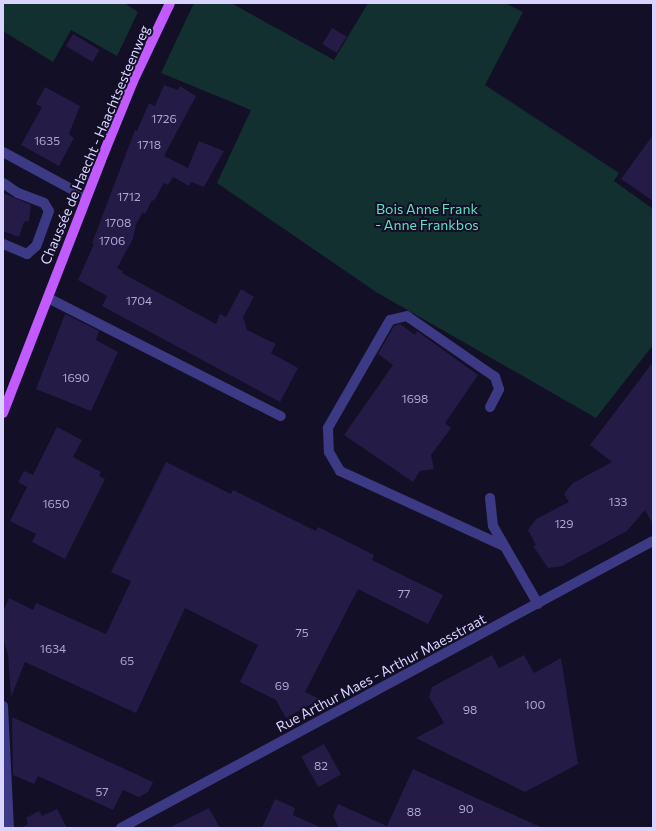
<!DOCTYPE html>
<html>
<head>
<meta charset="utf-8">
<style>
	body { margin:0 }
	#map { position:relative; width:656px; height:831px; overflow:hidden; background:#130f26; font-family:Commissioner,sans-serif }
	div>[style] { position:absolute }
	.green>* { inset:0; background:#12302f }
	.building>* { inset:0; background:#241b47; transform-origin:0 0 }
	.minor>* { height:10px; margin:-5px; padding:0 5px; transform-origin:5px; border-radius:5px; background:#3d3a85 }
	.major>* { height:10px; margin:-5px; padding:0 5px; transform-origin:5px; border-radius:5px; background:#c25bff }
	span { translate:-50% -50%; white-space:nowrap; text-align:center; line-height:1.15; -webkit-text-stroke:4px #130f26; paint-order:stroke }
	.number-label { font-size:12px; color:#aca6d1 }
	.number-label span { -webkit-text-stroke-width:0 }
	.street-label { font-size:14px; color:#d9d4ff }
	.park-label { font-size:14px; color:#5fe0c0 }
	.frame { position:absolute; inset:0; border:4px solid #d9d4ff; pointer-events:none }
</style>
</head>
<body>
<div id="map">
	<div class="green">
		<div style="clip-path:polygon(3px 3px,124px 3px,138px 12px,117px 56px,71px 30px,53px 62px,3px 31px)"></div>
		<div style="clip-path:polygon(194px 3px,231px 3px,334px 60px,368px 3px,505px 3px,523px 12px,485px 85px,619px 173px,614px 181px,653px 209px,653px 345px,596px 418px,376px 292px,217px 183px,251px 110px,161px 73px)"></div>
	</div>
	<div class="building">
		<div style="left:332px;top:28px;width:17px;height:19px;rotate:31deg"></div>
		<div style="left:73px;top:34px;width:31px;height:14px;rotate:31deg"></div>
		<div style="clip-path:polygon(164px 85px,178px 90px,180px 86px,196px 96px,164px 156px,188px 168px,199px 141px,224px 151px,204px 187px,191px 182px,189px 186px,173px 177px,168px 185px,164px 183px,154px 201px,152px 200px,145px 214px,143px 212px,136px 224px,133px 239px,117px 268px,123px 271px,122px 273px,216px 324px,220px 314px,226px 317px,241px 289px,254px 297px,243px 317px,247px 330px,276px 344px,271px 353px,298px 368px,280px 402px,102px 306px,107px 296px,78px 280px,94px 244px,92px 243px,135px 130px,137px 131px,149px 103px,155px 106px)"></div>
		<div style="clip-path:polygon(45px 87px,80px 106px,69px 134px,74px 138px,59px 166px,21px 145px,42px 107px,36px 104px)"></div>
		<div style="clip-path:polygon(653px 135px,653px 201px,621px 179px)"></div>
		<div style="clip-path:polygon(3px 193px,31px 205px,29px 221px,24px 222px,19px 237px,3px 231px)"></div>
		<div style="clip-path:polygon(65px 314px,99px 331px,96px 340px,118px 352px,91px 411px,36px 389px)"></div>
		<div style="clip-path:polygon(400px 324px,415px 335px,417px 331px,478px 375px,445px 423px,451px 428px,431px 455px,434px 469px,420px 471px,413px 482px,344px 435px,393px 365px,378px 354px,394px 326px)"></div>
		<div style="clip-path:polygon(653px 362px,653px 524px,645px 510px,627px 531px,562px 566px,548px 568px,533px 546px,536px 545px,528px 530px,536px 519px,569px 502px,564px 494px,573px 483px,612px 462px,590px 445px)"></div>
		<div style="clip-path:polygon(57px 427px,82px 440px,73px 457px,101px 472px,99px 476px,105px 479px,65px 559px,32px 542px,36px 534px,10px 521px,27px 487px,18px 482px,24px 471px,33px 475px)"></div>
		<div style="clip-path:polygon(166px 462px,231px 494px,233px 490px,316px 531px,318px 527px,374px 555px,372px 560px,443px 595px,428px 624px,358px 589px,305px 692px,320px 699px,286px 718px,276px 700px,240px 682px,258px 645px,185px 608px,136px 713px,25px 662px,11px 697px,8px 655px,3px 638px,3px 612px,9px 598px,33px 610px,36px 603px,106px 634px,131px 581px,111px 572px)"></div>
		<div style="clip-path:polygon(492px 655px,499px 668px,524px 655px,534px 673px,561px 658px,578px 764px,525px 792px,416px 738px,444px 723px,429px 697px,432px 687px)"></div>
		<div style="clip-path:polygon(12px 717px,153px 782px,148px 792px,139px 797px,123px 790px,113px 810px,38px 776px,34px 784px,13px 775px)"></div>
		<div style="left:324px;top:744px;width:35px;height:26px;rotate:61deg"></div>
		<div style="clip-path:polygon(413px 769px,485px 802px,543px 828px,339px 828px,333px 816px,338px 804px,387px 826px)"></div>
		<div style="clip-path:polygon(275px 799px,295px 808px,293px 815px,322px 828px,262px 828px)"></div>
		<div style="clip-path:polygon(209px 808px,220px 828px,169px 828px)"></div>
		<div style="clip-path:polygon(57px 809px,67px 828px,20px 828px,28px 824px,26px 818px,39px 811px,42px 816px)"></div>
	</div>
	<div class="minor">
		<div style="left:3px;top:152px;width:94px;rotate:28.5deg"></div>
		<div style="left:3px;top:183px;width:18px;rotate:34deg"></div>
		<div style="left:18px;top:193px;width:28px;rotate:21deg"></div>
		<div style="left:44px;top:203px;width:9px;rotate:58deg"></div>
		<div style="left:49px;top:211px;width:37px;rotate:110deg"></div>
		<div style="left:36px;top:246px;width:12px;rotate:138deg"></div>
		<div style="left:27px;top:254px;width:26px;rotate:-157deg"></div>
		<div style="left:48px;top:298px;width:261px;rotate:26.9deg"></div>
		<div style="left:490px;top:407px;width:20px;rotate:-63deg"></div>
		<div style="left:499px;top:389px;width:13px;rotate:-108deg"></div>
		<div style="left:495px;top:377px;width:107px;rotate:-145.3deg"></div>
		<div style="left:407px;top:316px;width:17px;rotate:167deg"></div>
		<div style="left:390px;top:320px;width:125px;rotate:119.9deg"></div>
		<div style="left:328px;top:428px;width:24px;rotate:88deg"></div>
		<div style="left:329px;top:452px;width:22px;rotate:60deg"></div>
		<div style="left:340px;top:471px;width:180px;rotate:24.6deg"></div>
		<div style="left:490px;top:498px;width:28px;rotate:84deg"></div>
		<div style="left:493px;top:526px;width:90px;rotate:60deg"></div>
		<div style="left:3px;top:706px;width:122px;rotate:87.2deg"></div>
		<div style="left:121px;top:828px;width:604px;rotate:-28.35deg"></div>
	</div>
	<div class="major">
		<div style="left:3px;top:413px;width:271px;rotate:-68.8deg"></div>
		<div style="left:101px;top:160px;width:85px;rotate:-67.9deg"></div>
		<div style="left:133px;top:81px;width:86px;rotate:-64.6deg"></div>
	</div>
	<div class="number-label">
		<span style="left:164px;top:119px">1726</span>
		<span style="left:47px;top:141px">1635</span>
		<span style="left:149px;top:145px">1718</span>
		<span style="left:129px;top:197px">1712</span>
		<span style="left:118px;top:223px">1708</span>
		<span style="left:112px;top:241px">1706</span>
		<span style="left:139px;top:301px">1704</span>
		<span style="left:76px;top:378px">1690</span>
		<span style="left:415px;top:399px">1698</span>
		<span style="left:618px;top:502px">133</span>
		<span style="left:56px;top:504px">1650</span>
		<span style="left:564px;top:524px">129</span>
		<span style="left:404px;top:594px">77</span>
		<span style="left:302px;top:633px">75</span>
		<span style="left:53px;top:649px">1634</span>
		<span style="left:127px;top:661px">65</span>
		<span style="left:282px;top:686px">69</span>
		<span style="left:535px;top:705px">100</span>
		<span style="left:470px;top:710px">98</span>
		<span style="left:321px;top:766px">82</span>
		<span style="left:102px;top:792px">57</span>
		<span style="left:466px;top:809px">90</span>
		<span style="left:414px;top:812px">88</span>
	</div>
	<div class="street-label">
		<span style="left:95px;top:145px;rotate:-67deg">Chaussée de Haecht - Haachtsesteenweg</span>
		<span style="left:381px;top:673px;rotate:-28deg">Rue Arthur Maes - Arthur Maesstraat</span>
	</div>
	<div class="park-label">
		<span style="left:427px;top:217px">Bois Anne Frank<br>- Anne Frankbos</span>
	</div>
	<div class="frame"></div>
</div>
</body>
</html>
